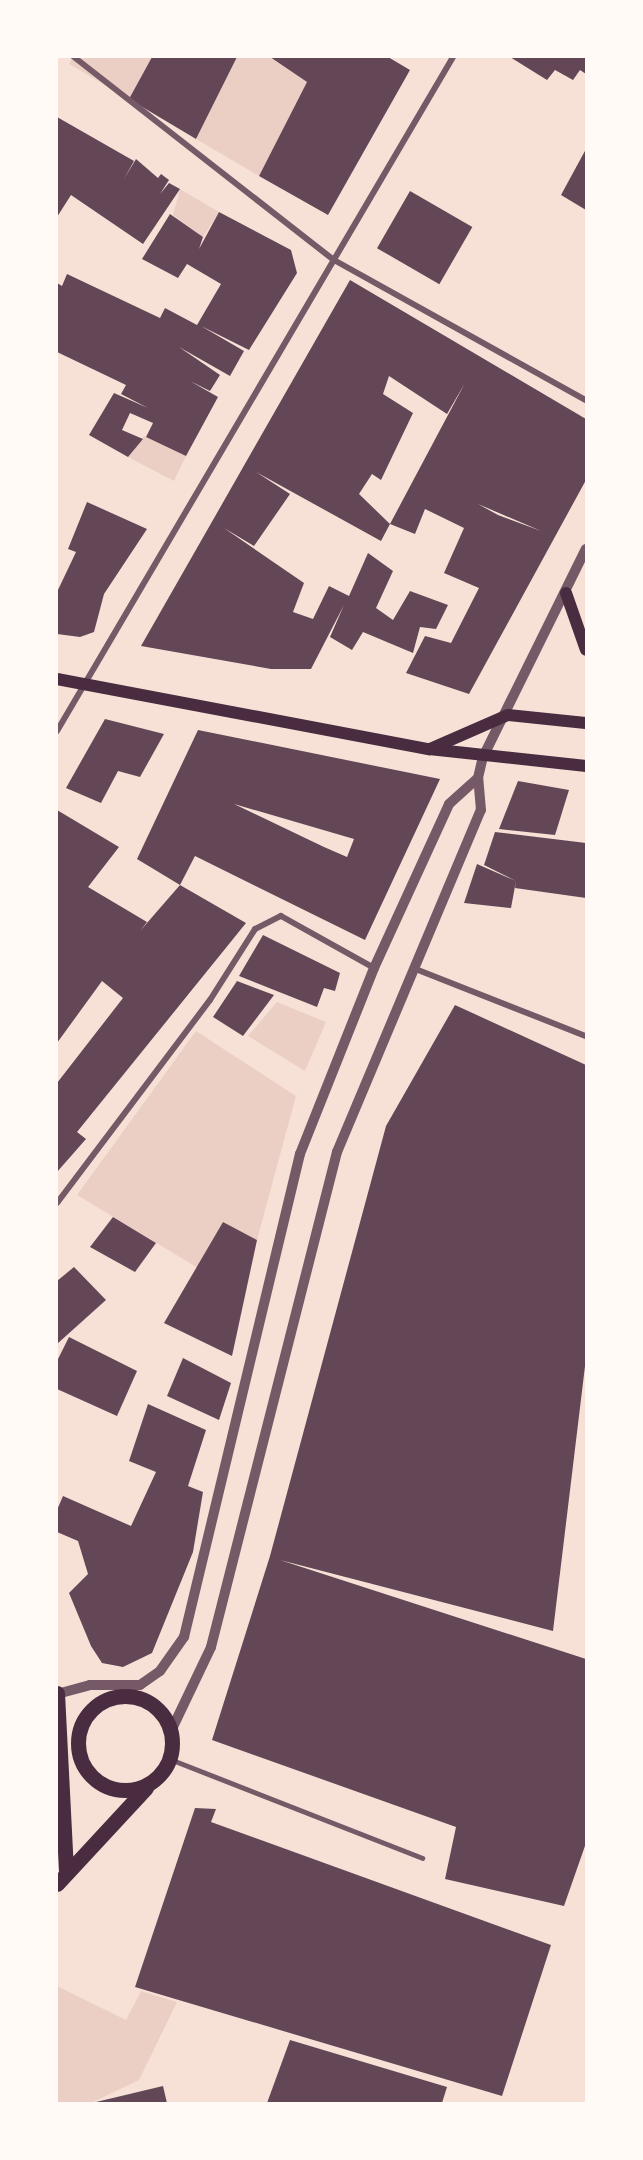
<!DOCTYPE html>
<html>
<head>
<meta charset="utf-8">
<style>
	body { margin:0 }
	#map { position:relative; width:643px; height:2160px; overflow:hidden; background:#f7e1d7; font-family:"Roboto Condensed",sans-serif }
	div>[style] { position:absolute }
	.green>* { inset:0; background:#ebcfc5 }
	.building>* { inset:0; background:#644757; transform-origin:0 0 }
	.service>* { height:4.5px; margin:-2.25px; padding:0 2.25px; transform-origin:2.25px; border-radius:2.25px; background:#755966 }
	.minor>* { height:6px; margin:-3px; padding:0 3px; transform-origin:3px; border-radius:3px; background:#755966 }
	.tertiary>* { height:10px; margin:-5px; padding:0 5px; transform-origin:5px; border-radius:5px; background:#755966 }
	.secondary>* { height:12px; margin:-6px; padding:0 6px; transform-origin:6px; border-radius:6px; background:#4a2c40 }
	.primary>* { height:15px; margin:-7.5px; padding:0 7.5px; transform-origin:7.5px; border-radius:7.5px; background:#4a2c40 }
	.primary>.ring { margin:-7.5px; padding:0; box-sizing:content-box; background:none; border:15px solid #4a2c40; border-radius:50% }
	span { translate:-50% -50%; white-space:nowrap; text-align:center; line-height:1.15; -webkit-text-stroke:4.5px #fffaf5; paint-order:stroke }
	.frame { position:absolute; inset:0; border:58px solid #fffaf5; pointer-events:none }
</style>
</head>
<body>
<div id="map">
	<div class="green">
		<div style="clip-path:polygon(73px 57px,152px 57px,129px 99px,69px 64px)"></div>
		<div style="clip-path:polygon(237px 57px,269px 57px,307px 82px,259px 176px,196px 139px)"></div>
		<div style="clip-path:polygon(180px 189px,219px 212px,203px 237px,173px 215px)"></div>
		<div style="clip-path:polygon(144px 436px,186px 456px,174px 481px,128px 457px)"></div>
		<div style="clip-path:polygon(277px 1002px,326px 1022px,305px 1071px,248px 1036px)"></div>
		<div style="clip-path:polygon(196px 1031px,296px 1096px,257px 1240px,223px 1222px,198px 1268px,77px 1195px)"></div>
		<div style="clip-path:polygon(57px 1986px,126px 2020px,141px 1991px,177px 2002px,139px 2080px,91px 2103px,57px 2103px)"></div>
	</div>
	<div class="building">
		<div style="clip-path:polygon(152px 57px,237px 57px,196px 139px,129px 99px)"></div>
		<div style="clip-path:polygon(270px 57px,388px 57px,410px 70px,328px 215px,259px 176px,307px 82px)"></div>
		<div style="clip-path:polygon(510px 57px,586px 57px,586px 74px,580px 70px,573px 80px,555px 70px,547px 80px)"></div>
		<div style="clip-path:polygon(57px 117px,134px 161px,124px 179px,136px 159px,158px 178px,161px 174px,169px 180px,160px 194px,169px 183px,180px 189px,143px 244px,71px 195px,57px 217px)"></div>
		<div style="clip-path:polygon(586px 149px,586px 210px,561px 195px)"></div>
		<div style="left:410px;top:191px;width:72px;height:66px;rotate:30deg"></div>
		<div style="clip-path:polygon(219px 212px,291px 250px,297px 273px,249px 350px,201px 326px,244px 351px,230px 376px,179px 347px,220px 375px,210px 391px,190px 381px,218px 397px,186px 456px,146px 437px,153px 423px,130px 413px,122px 430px,143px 439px,128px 457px,89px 435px,114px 393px,148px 408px,121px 394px,126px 385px,57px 352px,57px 283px,62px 286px,67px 274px,160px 318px,165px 308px,197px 325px,221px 284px,187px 264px,178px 278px,142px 259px,170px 214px,203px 237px,199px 249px)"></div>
		<div style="clip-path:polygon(evenodd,350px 280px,586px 419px,586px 480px,469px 694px,406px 673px,425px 636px,451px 643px,479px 588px,444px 573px,464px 528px,425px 509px,415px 534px,390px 524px,465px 383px,447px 414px,389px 376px,383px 394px,413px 413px,381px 480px,372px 474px,359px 494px,390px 524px,381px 541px,256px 472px,290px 494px,254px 546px,224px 528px,304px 583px,293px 612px,313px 619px,329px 586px,349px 596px,368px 553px,393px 571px,376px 608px,393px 620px,410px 591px,448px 605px,436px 629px,420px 627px,413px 653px,363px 632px,352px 650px,330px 637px,344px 605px,311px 669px,271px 669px,141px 646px,350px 280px,478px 504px,541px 531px,498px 515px,478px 504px)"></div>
		<div style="clip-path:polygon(87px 502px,147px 529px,104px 594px,94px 632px,80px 637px,57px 634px,57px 592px,76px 552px,68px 549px)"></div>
		<div style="clip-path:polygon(105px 719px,164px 734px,140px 777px,118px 771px,101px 803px,66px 788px)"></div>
		<div style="clip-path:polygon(evenodd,198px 730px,440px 779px,365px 940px,195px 856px,180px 885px,137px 859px,198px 730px,234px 804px,354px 839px,347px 857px,324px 847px,234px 804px)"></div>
		<div style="clip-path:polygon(518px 781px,569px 790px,555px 835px,499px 829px)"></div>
		<div style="clip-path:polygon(57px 810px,119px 847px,88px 887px,147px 922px,140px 931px,180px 885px,246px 923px,77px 1132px,86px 1139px,57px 1172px,57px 1083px,123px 998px,102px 981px,57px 1043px)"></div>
		<div style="clip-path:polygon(495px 832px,586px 843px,586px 898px,515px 888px,516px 881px,511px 908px,464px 903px,477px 864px,516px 881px,484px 865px)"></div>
		<div style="clip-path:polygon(263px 935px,340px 973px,335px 991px,324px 988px,317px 1007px,239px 976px)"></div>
		<div style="clip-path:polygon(237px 981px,274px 995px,243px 1036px,213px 1017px)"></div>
		<div style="clip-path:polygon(455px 1005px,586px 1065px,586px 1358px,553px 1631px,280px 1560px,586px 1659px,586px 1843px,564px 1906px,445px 1879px,456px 1827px,212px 1740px,270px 1556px,386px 1126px)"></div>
		<div style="clip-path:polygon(113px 1217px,156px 1243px,135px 1272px,90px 1247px)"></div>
		<div style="clip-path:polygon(223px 1222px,257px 1240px,232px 1356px,164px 1323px)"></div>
		<div style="clip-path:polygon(74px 1267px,106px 1300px,57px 1344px,57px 1281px)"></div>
		<div style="clip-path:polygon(69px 1337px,137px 1371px,117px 1416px,57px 1389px,57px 1361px)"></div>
		<div style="clip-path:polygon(183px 1358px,231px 1383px,219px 1420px,167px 1396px)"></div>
		<div style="clip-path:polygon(148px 1404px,206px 1430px,188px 1486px,203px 1492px,193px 1552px,152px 1653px,123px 1667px,102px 1663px,91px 1646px,69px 1593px,88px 1574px,78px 1541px,57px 1532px,57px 1510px,63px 1496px,131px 1526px,156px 1472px,129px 1461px)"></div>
		<div style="clip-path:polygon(195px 1808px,216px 1809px,211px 1822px,551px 1945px,502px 2096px,135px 1987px)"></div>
		<div style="clip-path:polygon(290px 2040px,447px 2087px,442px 2103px,267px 2103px)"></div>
		<div style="clip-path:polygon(163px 2086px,167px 2103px,96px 2103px,96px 2102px)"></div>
	</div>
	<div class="service">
		<div style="left:170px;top:1759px;width:271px;rotate:21.4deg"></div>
	</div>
	<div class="minor">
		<div style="left:74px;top:57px;width:330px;rotate:38deg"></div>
		<div style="left:334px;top:260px;width:288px;rotate:29.1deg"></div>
		<div style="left:57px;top:731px;width:782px;rotate:-59.56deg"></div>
		<div style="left:413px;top:968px;width:186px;rotate:21.5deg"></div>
		<div style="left:57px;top:1203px;width:254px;rotate:-53deg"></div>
		<div style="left:210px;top:1000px;width:84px;rotate:-57.6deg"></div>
		<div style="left:255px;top:929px;width:29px;rotate:-27deg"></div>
		<div style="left:281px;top:916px;width:107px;rotate:29.2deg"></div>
	</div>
	<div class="tertiary">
		<div style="left:57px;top:1694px;width:34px;rotate:-15deg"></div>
		<div style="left:90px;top:1685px;width:50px"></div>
		<div style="left:140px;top:1685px;width:24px;rotate:-35deg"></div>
		<div style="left:160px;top:1671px;width:42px;rotate:-54.8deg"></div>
		<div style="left:184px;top:1637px;width:497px;rotate:-76.5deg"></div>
		<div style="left:300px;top:1154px;width:200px;rotate:-68.3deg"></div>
		<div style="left:374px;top:968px;width:180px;rotate:-65.4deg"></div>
		<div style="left:449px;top:804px;width:39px;rotate:-42deg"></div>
		<div style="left:171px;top:1731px;width:93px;rotate:-64.5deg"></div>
		<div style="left:211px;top:1647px;width:511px;rotate:-75.72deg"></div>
		<div style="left:337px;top:1152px;width:371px;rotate:-67.2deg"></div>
		<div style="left:481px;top:810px;width:32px;rotate:-95deg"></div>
		<div style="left:478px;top:778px;width:22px;rotate:-77deg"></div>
		<div style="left:483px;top:757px;width:232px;rotate:-63.7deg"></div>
	</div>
	<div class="secondary">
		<div style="left:566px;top:593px;width:60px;rotate:70.7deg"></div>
		<div style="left:57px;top:679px;width:379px;rotate:10.7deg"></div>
		<div style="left:429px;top:749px;width:158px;rotate:6.2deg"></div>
		<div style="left:430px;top:749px;width:85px;rotate:-23.6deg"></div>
		<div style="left:508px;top:715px;width:78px;rotate:5.9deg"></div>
	</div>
	<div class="primary">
		<div style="left:57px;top:1693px;width:177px;rotate:87.1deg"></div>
		<div class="ring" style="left:78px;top:1696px;width:79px;height:79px"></div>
		<div style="left:57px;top:1884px;width:131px;rotate:-47.2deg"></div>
	</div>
	<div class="frame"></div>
</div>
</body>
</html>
